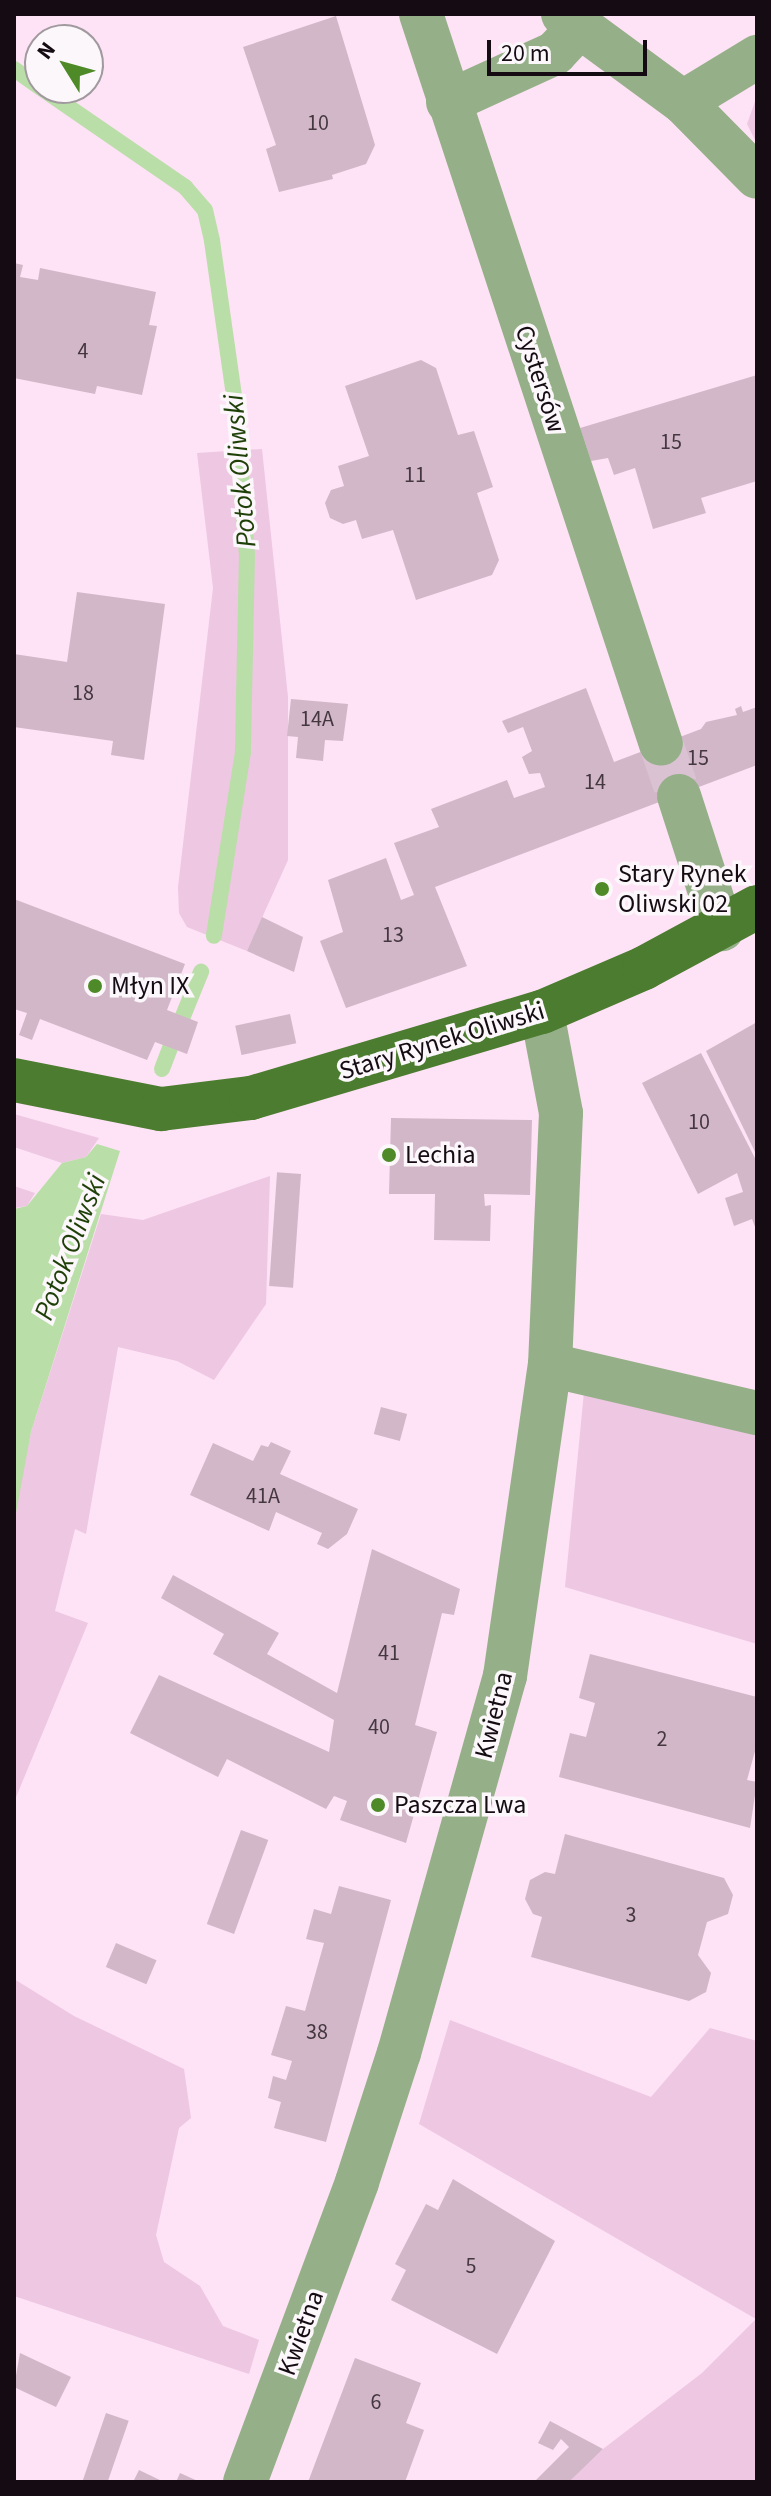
<!DOCTYPE html>
<html>
<head>
<meta charset="utf-8">
<style>
	body { margin:0 }
	#map { position:relative; width:771px; height:2496px; overflow:hidden; background:#fee2f5; font-family:"Source Sans 3",sans-serif }
	div>[style] { position:absolute }
	[style*='--x'] { left:calc(var(--x)*1px); top:calc(var(--y)*1px); width:calc(var(--w)*1px); rotate:calc(var(--a)*1deg) }
	.green>* { inset:0; background:#eec7e2 }
	.water>* { inset:0; background:#badea8 }
	.stream>* { height:16px; margin:-8px; padding:0 8px; transform-origin:8px; border-radius:8px; background:#badea8 }
	.building>* { inset:0; background:#d2b7c9; transform-origin:0 0 }
	.minor-tunnel>* { height:44px; margin-top:-22px; transform-origin:0; background:repeating-linear-gradient(90deg,#dbc2d3 0 44px,transparent 0 66px) }
	.minor>* { height:44px; margin:-22px; padding:0 22px; transform-origin:22px; border-radius:22px; background:#95b088 }
	.major>* { height:44px; margin:-22px; padding:0 22px; transform-origin:22px; border-radius:22px; background:#4b7c2f }
	.dots>* { width:22px; height:22px; translate:-50% -50%; box-sizing:border-box; border:4px solid #fcf7fa; border-radius:50% }
	span { translate:-50% -50%; white-space:nowrap; text-align:center; line-height:1.15; -webkit-text-stroke:7px #fcf7fa; paint-order:stroke }
	.number-label { font-size:22px; color:#443740 }
	.number-label span { -webkit-text-stroke-width:0 }
	.street-label { font-size:26px; color:#150c13 }
	.poi-label { font-size:26px; color:#150c13 }
	.left { translate:0 -50%; text-align:left }
	.water-label { font-size:28px; color:#1e3f07; font-style:italic }
	.frame { position:absolute; inset:0; border:16px solid #150c13; pointer-events:none }
	.north { position:absolute; left:24px; top:24px; width:80px; height:80px; box-sizing:border-box; background:#fcf7fa; border:2px solid #a0999e; border-radius:50%; rotate:307deg; font-size:22px; font-weight:700; line-height:32px; text-align:center; color:#150c13 }
	.north::after { content:''; display:block; margin:auto; width:28px; height:36px; background:#4e8a28; clip-path:polygon(50% 0,100% 100%,50% 72%,0 100%) }
	.scale { position:absolute; left:487px; top:40px; width:160px; height:36px; box-sizing:border-box; border:4px solid #150c13; border-top:0; padding-left:10px; font-size:24px; line-height:28px; white-space:nowrap; color:#150c13; -webkit-text-stroke:6px #fcf7fa; paint-order:stroke }
</style>
</head>
<body>
<div id="map">
	<div class="green">
		<i style="clip-path:polygon(757px 96px,757px 144px,747px 124px)"></i>
		<i style="clip-path:polygon(262px 449px,288px 697px,288px 860px,247px 951px,187px 927px,179px 913px,178px 887px,213px 588px,197px 453px)"></i>
		<i style="clip-path:polygon(14px 1114px,99px 1138px,86px 1157px,62px 1163px,14px 1147px)"></i>
		<i style="clip-path:polygon(270px 1176px,266px 1304px,214px 1380px,177px 1361px,118px 1347px,86px 1534px,75px 1529px,55px 1611px,88px 1623px,14px 1802px,14px 1524px,20px 1483px,31px 1432px,101px 1214px,143px 1220px)"></i>
		<i style="clip-path:polygon(14px 1186px,35px 1193px,27px 1206px,14px 1208px)"></i>
		<i style="clip-path:polygon(584px 1392px,757px 1435px,757px 1644px,565px 1587px)"></i>
		<i style="clip-path:polygon(14px 1979px,74px 2016px,184px 2069px,191px 2118px,179px 2128px,156px 2235px,164px 2262px,200px 2286px,223px 2326px,259px 2340px,249px 2374px,14px 2296px)"></i>
		<i style="clip-path:polygon(450px 2020px,651px 2097px,710px 2028px,757px 2041px,757px 2482px,569px 2482px,603px 2449px,702px 2373px,756px 2319px,419px 2124px)"></i>
	</div>
	<div class="water">
		<i style="clip-path:polygon(97px 1144px,120px 1151px,31px 1432px,14px 1524px,14px 1209px,27px 1206px,62px 1163px,86px 1157px)"></i>
	</div>
	<div class="stream">
		<i style="--x:14;--y:69;--w:32;--a:35"></i>
		<i style="--x:41;--y:88;--w:175;--a:34.5"></i>
		<i style="--x:185;--y:187;--w:30;--a:49"></i>
		<i style="--x:205;--y:210;--w:32;--a:77"></i>
		<i style="--x:212;--y:241;--w:164;--a:81.9"></i>
		<i style="--x:235;--y:403;--w:151;--a:85.5"></i>
		<i style="--x:247;--y:554;--w:198;--a:91.2"></i>
		<i style="--x:243;--y:752;--w:186;--a:99"></i>
		<i style="--x:183;--y:1016;--w:48;--a:-67.8"></i>
		<i style="--x:162;--y:1069;--w:22;--a:-69"></i>
	</div>
	<div class="building">
		<i style="clip-path:polygon(336px 16px,375px 145px,366px 164px,332px 175px,333px 179px,279px 192px,266px 149px,276px 145px,243px 47px)"></i>
		<i style="clip-path:polygon(14px 263px,23px 265px,20px 277px,38px 280px,40px 268px,156px 292px,149px 325px,157px 326px,142px 395px,97px 386px,95px 394px,14px 378px)"></i>
		<i style="clip-path:polygon(421px 360px,436px 368px,458px 435px,474px 431px,493px 487px,477px 493px,499px 560px,492px 575px,416px 600px,393px 530px,362px 539px,356px 520px,343px 524px,330px 518px,325px 503px,331px 490px,344px 486px,338px 466px,369px 456px,345px 386px)"></i>
		<i style="clip-path:polygon(757px 375px,757px 481px,701px 498px,706px 513px,653px 529px,635px 468px,614px 475px,608px 458px,591px 461px,580px 428px)"></i>
		<i style="clip-path:polygon(77px 592px,165px 604px,144px 760px,111px 755px,113px 741px,14px 727px,14px 654px,67px 662px)"></i>
		<i style="clip-path:polygon(586px 688px,614px 762px,701px 729px,706px 722px,737px 715px,735px 709px,741px 706px,743px 712px,757px 707px,757px 765px,435px 887px,467px 966px,346px 1008px,320px 941px,343px 932px,328px 880px,386px 858px,401px 900px,414px 895px,394px 843px,439px 827px,431px 809px,507px 780px,514px 798px,545px 787px,540px 773px,529px 774px,522px 757px,532px 751px,523px 727px,508px 733px,502px 721px)"></i>
		<i style="clip-path:polygon(291px 699px,348px 704px,343px 741px,325px 740px,323px 761px,296px 758px,298px 737px,287px 736px)"></i>
		<i style="clip-path:polygon(14px 899px,185px 964px,167px 1010px,198px 1022px,187px 1054px,155px 1042px,147px 1060px,40px 1019px,32px 1040px,19px 1035px,27px 1013px,14px 1009px)"></i>
		<i style="clip-path:polygon(262px 917px,303px 937px,294px 972px,247px 951px)"></i>
		<i style="left:290px;top:1014px;width:30px;height:56px;rotate:78deg"></i>
		<i style="clip-path:polygon(757px 1022px,757px 1156px,706px 1051px)"></i>
		<i style="clip-path:polygon(701px 1053px,757px 1162px,757px 1232px,752px 1219px,734px 1226px,725px 1198px,743px 1192px,737px 1173px,698px 1194px,642px 1083px)"></i>
		<i style="clip-path:polygon(391px 1118px,532px 1120px,530px 1195px,484px 1194px,485px 1206px,491px 1205px,490px 1241px,434px 1240px,435px 1194px,389px 1194px)"></i>
		<i style="left:301px;top:1174px;width:114px;height:24px;rotate:94deg"></i>
		<i style="left:381px;top:1407px;width:27px;height:28px;rotate:15deg"></i>
		<i style="clip-path:polygon(271px 1442px,291px 1451px,280px 1474px,358px 1509px,347px 1534px,328px 1549px,317px 1544px,322px 1533px,276px 1512px,269px 1531px,190px 1495px,213px 1443px,253px 1461px,261px 1445px,268px 1447px)"></i>
		<i style="clip-path:polygon(372px 1549px,460px 1589px,454px 1615px,442px 1613px,415px 1725px,437px 1732px,406px 1843px,340px 1820px,347px 1801px,334px 1796px,326px 1809px,227px 1759px,218px 1777px,130px 1733px,159px 1675px,329px 1752px,334px 1720px,213px 1654px,224px 1634px,161px 1598px,173px 1575px,279px 1633px,267px 1654px,337px 1693px)"></i>
		<i style="clip-path:polygon(590px 1654px,757px 1697px,757px 1744px,747px 1780px,757px 1782px,750px 1828px,559px 1777px,570px 1733px,586px 1737px,595px 1703px,579px 1698px)"></i>
		<i style="left:241px;top:1830px;width:29px;height:100px;rotate:20deg"></i>
		<i style="clip-path:polygon(565px 1834px,724px 1878px,733px 1895px,728px 1914px,707px 1922px,698px 1955px,711px 1973px,706px 1992px,689px 2001px,531px 1957px,542px 1917px,533px 1914px,525px 1899px,530px 1880px,545px 1872px,555px 1874px)"></i>
		<i style="clip-path:polygon(339px 1886px,391px 1900px,326px 2142px,274px 2128px,281px 2102px,268px 2098px,273px 2076px,286px 2080px,292px 2061px,271px 2055px,286px 2006px,305px 2011px,324px 1943px,306px 1939px,314px 1909px,331px 1914px)"></i>
		<i style="left:116px;top:1943px;width:44px;height:26px;rotate:23deg"></i>
		<i style="clip-path:polygon(453px 2179px,555px 2241px,497px 2354px,391px 2300px,406px 2270px,395px 2264px,426px 2204px,438px 2210px)"></i>
		<i style="clip-path:polygon(20px 2353px,71px 2377px,56px 2407px,14px 2387px)"></i>
		<i style="clip-path:polygon(355px 2358px,421px 2383px,406px 2423px,424px 2430px,405px 2482px,308px 2482px)"></i>
		<i style="left:106px;top:2413px;width:24px;height:73px;rotate:19deg"></i>
		<i style="clip-path:polygon(550px 2421px,603px 2449px,569px 2482px,534px 2482px,569px 2447px,561px 2439px,553px 2450px,538px 2443px)"></i>
		<i style="clip-path:polygon(139px 2470px,164px 2482px,133px 2482px)"></i>
		<i style="clip-path:polygon(180px 2473px,200px 2482px,176px 2482px)"></i>
	</div>
	<div class="minor-tunnel">
		<i style="--x:661;--y:744;--w:55;--a:70.9"></i>
	</div>
	<div class="minor">
		<i style="--x:421;--y:14;--w:768;--a:71.8"></i>
		<i style="--x:563;--y:14;--w:149;--a:36.3"></i>
		<i style="--x:683;--y:102;--w:105;--a:45.4"></i>
		<i style="--x:448;--y:102;--w:118;--a:-24.6"></i>
		<i style="--x:555;--y:53;--w:37;--a:-47"></i>
		<i style="--x:683;--y:102;--w:87;--a:-31.3"></i>
		<i style="--x:679;--y:796;--w:140;--a:72.1"></i>
		<i style="--x:550;--y:1365;--w:212;--a:13.1"></i>
		<i style="--x:245;--y:2482;--w:320;--a:-69.5"></i>
		<i style="--x:357;--y:2182;--w:136;--a:-72"></i>
		<i style="--x:399;--y:2053;--w:392;--a:-74.3"></i>
		<i style="--x:505;--y:1676;--w:314;--a:-81.8"></i>
		<i style="--x:550;--y:1365;--w:252;--a:-87.5"></i>
		<i style="--x:561;--y:1113;--w:103;--a:-100.7"></i>
	</div>
	<div class="major">
		<i style="--x:14;--y:1080;--w:150;--a:11.2"></i>
		<i style="--x:161;--y:1109;--w:91;--a:-7"></i>
		<i style="--x:251;--y:1098;--w:303;--a:-16.5"></i>
		<i style="--x:542;--y:1012;--w:111;--a:-23.3"></i>
		<i style="--x:644;--y:968;--w:128;--a:-28.4"></i>
	</div>
	<div class="dots">
		<i style="left:602px;top:889px;background:#4e8a28"></i>
		<i style="left:95px;top:986px;background:#4e8a28"></i>
		<i style="left:389px;top:1155px;background:#4e8a28"></i>
		<i style="left:378px;top:1805px;background:#4e8a28"></i>
	</div>
	<div class="number-label">
		<span style="left:318px;top:124px">10</span>
		<span style="left:83px;top:352px">4</span>
		<span style="left:671px;top:443px">15</span>
		<span style="left:415px;top:476px">11</span>
		<span style="left:83px;top:694px">18</span>
		<span style="left:317px;top:720px">14A</span>
		<span style="left:698px;top:759px">15</span>
		<span style="left:595px;top:783px">14</span>
		<span style="left:393px;top:936px">13</span>
		<span style="left:699px;top:1123px">10</span>
		<span style="left:263px;top:1497px">41A</span>
		<span style="left:389px;top:1654px">41</span>
		<span style="left:379px;top:1728px">40</span>
		<span style="left:662px;top:1740px">2</span>
		<span style="left:631px;top:1916px">3</span>
		<span style="left:317px;top:2033px">38</span>
		<span style="left:471px;top:2267px">5</span>
		<span style="left:376px;top:2403px">6</span>
	</div>
	<div class="street-label">
		<span style="left:540px;top:379px;rotate:72deg">Cystersów</span>
		<span style="left:442px;top:1041px;rotate:-17deg">Stary Rynek Oliwski</span>
		<span style="left:494px;top:1715px;rotate:-76deg">Kwietna</span>
		<span style="left:301px;top:2333px;rotate:-70deg">Kwietna</span>
	</div>
	<div class="poi-label">
		<span class="left" style="left:618px;top:889px">Stary Rynek<br>Oliwski 02</span>
		<span class="left" style="left:111px;top:986px">Młyn IX</span>
		<span class="left" style="left:405px;top:1155px">Lechia</span>
		<span class="left" style="left:394px;top:1805px">Paszcza Lwa</span>
	</div>
	<div class="water-label">
		<span style="left:240px;top:471px;rotate:-95deg">Potok Oliwski</span>
		<span style="left:70px;top:1247px;rotate:-69deg">Potok Oliwski</span>
	</div>
	<div class="frame"></div>
	<div class="north">N</div>
	<div class="scale">20 m</div>
</div>
</body>
</html>
